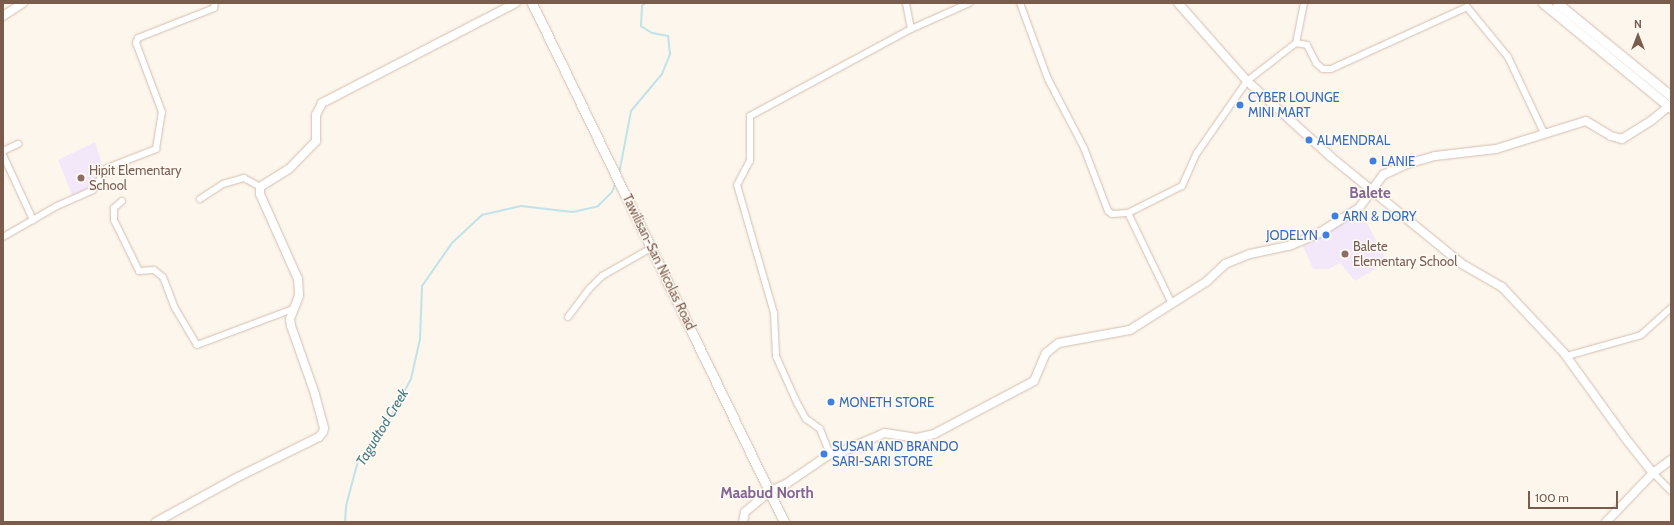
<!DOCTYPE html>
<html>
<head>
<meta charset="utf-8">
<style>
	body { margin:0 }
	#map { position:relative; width:1674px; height:525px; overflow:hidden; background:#fdf6ec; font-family:Cabin,sans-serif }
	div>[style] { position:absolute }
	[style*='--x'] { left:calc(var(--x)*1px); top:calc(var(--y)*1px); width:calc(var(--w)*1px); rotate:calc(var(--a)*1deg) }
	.education>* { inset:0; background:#f3e8fa }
	.stream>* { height:2px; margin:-1px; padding:0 1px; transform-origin:1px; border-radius:1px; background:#bfe3e8 }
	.roads { filter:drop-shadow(0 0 1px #d1beb0) drop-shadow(0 0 1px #d1beb0) }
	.minor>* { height:6px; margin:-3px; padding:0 3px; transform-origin:3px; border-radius:3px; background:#fff }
	.tertiary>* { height:8px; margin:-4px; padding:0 4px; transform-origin:4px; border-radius:4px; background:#fff }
	.secondary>* { height:9px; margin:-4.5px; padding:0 4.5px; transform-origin:4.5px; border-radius:4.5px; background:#fff }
	.dots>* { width:11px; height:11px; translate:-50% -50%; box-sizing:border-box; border:2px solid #fffaf3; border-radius:50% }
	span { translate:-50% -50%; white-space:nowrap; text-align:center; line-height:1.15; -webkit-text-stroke:3px #fffaf3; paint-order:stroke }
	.shop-label { font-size:13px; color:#366cbe }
	.left { translate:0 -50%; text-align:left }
	.right { translate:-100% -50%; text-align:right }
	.education-label { font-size:13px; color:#785e54 }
	.street-label { font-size:13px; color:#7a5c4d }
	.water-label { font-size:14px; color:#437c86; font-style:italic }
	.quarter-label { font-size:15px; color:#846695; font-weight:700 }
	.frame { position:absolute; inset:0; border:4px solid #7a5c4d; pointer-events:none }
	.north { position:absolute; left:1618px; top:16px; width:40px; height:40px; -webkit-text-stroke:3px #fffaf3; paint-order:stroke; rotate:0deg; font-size:11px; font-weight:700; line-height:16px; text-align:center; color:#7a5c4d }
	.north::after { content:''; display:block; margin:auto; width:14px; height:18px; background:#7a5c4d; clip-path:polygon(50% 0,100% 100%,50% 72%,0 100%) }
	.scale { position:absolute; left:1528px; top:491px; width:90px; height:18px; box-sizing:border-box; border:2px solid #7a5c4d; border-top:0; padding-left:5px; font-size:12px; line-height:14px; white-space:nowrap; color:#7a5c4d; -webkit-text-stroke:3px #fffaf3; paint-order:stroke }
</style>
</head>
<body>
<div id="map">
	<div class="education">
		<i style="clip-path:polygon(95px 142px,103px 167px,92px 189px,73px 197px,58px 160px)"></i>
		<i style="clip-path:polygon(1361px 211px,1387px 262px,1355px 281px,1340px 263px,1329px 269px,1313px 269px,1303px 246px)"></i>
	</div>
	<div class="stream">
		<i style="--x:619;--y:174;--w:64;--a:-79.2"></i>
		<i style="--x:631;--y:111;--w:48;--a:-50"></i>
		<i style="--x:662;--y:74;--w:22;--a:-68"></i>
		<i style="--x:670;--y:54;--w:18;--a:-96"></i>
		<i style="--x:668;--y:36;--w:16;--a:-169"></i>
		<i style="--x:652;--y:33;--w:13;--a:-148"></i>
		<i style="--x:641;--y:26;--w:20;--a:-87"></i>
		<i style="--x:642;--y:6;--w:4;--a:-45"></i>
		<i style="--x:345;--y:522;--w:16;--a:-86"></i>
		<i style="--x:346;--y:506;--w:47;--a:-75.1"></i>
		<i style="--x:358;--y:461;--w:28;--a:-46"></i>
		<i style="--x:377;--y:441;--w:71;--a:-61.3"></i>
		<i style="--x:411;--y:379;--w:41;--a:-77.3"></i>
		<i style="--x:420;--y:339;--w:53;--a:-87.8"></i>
		<i style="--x:422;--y:286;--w:52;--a:-55.1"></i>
		<i style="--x:452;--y:243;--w:41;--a:-43"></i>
		<i style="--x:482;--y:215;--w:40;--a:-13"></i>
		<i style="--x:521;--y:206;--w:52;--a:6.6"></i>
		<i style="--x:573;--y:212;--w:26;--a:-13"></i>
		<i style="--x:598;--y:206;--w:20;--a:-45"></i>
		<i style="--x:612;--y:192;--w:11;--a:-68"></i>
	</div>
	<div class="roads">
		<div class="minor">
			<i style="--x:1020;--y:3;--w:81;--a:69.8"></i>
			<i style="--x:1048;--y:79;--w:78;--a:62.4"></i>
			<i style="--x:1084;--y:148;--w:67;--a:69.1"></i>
			<i style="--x:1108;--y:211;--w:5;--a:37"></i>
			<i style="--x:1112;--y:214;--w:16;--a:-4"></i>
			<i style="--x:911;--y:29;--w:64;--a:-24.1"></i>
			<i style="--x:1296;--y:43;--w:11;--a:10"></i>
			<i style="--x:1307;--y:45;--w:20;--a:63"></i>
			<i style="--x:1316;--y:63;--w:9;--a:41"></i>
			<i style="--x:1323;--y:69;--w:8;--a:0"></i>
			<i style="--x:1331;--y:69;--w:149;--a:-24.5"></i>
			<i style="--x:1467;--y:7;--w:65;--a:50.6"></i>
			<i style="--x:1508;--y:57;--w:84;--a:64.7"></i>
			<i style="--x:3;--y:151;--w:17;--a:-25"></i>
			<i style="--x:3;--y:155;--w:72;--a:65.2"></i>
			<i style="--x:200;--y:199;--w:27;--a:-33"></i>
			<i style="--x:223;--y:184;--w:22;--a:-16"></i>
			<i style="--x:244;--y:178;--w:18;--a:29"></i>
			<i style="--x:122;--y:201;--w:11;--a:139"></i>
			<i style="--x:114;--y:208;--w:12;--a:90"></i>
			<i style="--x:114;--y:220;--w:57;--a:63.9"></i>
			<i style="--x:139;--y:271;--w:15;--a:-4"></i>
			<i style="--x:154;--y:270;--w:11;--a:38"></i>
			<i style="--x:163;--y:277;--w:33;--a:69"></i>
			<i style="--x:175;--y:308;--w:43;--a:59.3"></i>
			<i style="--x:197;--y:345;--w:103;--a:-20.6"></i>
			<i style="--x:3;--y:237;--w:62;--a:-29.9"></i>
			<i style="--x:57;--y:206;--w:39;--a:-24"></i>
			<i style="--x:93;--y:190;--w:26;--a:-58"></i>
			<i style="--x:107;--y:168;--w:53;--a:-21.2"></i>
			<i style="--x:156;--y:149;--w:37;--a:-81"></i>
			<i style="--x:162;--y:112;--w:74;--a:-110.6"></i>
			<i style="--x:136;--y:43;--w:5;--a:-68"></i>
			<i style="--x:138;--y:38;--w:82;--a:-21.5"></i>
			<i style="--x:214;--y:8;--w:5;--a:-79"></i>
			<i style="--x:1172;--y:304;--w:101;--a:-115.8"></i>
			<i style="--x:1128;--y:213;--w:60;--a:-26.6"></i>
			<i style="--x:1182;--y:186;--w:36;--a:-66"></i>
			<i style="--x:1197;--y:153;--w:88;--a:-55.2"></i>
			<i style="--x:1247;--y:81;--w:62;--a:-37.8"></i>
			<i style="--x:1296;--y:43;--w:41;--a:-78.7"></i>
			<i style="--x:568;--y:317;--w:35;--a:-53"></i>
			<i style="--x:589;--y:289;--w:18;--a:-45"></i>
			<i style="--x:602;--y:276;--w:56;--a:-29.7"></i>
			<i style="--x:1567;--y:356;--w:77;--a:-15.8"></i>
			<i style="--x:1641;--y:335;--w:40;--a:-42"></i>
			<i style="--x:830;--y:454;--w:27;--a:-112"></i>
			<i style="--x:820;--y:429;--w:17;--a:-144"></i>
			<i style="--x:806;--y:419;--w:18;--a:-119"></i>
			<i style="--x:797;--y:403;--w:51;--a:-114.1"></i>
			<i style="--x:776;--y:356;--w:43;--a:-92.7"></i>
			<i style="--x:774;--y:313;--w:133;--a:-106.1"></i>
			<i style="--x:737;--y:185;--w:27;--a:-62"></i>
			<i style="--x:750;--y:161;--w:45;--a:-90"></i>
			<i style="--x:750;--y:116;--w:183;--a:-28.4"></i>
			<i style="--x:911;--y:29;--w:26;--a:-101"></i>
			<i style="--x:1653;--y:473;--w:25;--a:45"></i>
		</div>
		<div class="tertiary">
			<i style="--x:1178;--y:3;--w:104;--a:48.5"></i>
			<i style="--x:1247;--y:81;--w:113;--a:42.1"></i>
			<i style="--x:1331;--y:157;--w:169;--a:39.2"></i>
			<i style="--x:1462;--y:264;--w:46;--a:29.9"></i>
			<i style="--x:1502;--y:287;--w:91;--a:46.8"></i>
			<i style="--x:1564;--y:353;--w:106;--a:54.2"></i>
			<i style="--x:1626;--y:439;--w:43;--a:51.5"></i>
			<i style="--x:3;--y:16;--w:24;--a:-33"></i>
			<i style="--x:156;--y:522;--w:94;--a:-28.8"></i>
			<i style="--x:238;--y:477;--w:90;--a:-26.3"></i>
			<i style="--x:319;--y:437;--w:6;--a:-51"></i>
			<i style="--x:323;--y:432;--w:4;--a:-76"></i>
			<i style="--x:324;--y:428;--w:35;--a:-105"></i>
			<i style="--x:315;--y:394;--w:72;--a:-109.4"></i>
			<i style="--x:291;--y:326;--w:7;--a:-98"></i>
			<i style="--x:290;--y:319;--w:25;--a:-69"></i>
			<i style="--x:299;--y:296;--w:17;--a:-93"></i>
			<i style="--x:298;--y:279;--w:93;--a:-114.1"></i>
			<i style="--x:260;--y:194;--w:7;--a:-90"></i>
			<i style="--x:260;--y:187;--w:34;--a:-32"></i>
			<i style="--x:289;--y:169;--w:39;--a:-46"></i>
			<i style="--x:316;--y:141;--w:26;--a:-90"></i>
			<i style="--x:316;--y:115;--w:13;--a:-63"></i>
			<i style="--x:322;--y:103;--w:218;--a:-27.3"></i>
			<i style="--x:743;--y:522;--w:10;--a:-79"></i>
			<i style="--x:745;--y:512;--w:31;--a:-40"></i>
			<i style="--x:769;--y:492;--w:19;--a:-25"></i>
			<i style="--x:786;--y:484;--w:53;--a:-34.3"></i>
			<i style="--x:830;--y:454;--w:11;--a:-10"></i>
			<i style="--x:841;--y:452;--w:48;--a:-23.4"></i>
			<i style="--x:885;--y:433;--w:32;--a:9"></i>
			<i style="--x:917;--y:438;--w:17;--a:-13"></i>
			<i style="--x:934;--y:434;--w:113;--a:-27.9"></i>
			<i style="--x:1034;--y:381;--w:30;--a:-67"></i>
			<i style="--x:1046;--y:353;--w:16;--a:-38"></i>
			<i style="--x:1059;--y:343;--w:72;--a:-10.4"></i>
			<i style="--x:1130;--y:330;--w:90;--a:-32.3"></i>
			<i style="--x:1206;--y:282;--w:26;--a:-43"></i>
			<i style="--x:1225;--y:264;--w:27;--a:-22"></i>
			<i style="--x:1250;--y:254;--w:40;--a:-12"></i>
			<i style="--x:1289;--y:246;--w:33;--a:-23"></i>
			<i style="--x:1319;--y:233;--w:47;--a:-32"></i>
			<i style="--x:1359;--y:208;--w:41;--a:-54"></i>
			<i style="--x:1383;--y:175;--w:26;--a:-25"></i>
			<i style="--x:1407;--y:164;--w:29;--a:-16"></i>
			<i style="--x:1435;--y:156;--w:61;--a:-6.5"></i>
			<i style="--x:1496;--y:149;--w:94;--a:-17.3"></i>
			<i style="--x:1586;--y:121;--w:29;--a:31"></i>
			<i style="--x:1611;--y:136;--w:11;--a:15"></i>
			<i style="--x:1622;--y:139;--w:34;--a:-32"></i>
			<i style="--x:1651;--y:121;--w:26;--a:-40"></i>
			<i style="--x:1606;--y:522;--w:68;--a:-46.2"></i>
			<i style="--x:1653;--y:473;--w:22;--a:-36"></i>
		</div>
		<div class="secondary">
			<i style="--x:532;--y:3;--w:577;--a:64.1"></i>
			<i style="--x:1543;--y:3;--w:166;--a:39.4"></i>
			<i style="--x:1557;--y:3;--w:147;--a:39.2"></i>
		</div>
	</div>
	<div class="dots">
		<i style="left:1240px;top:105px;background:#3f7fe0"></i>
		<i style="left:1309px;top:140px;background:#3f7fe0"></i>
		<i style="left:1373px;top:161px;background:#3f7fe0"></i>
		<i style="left:81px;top:178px;background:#8d6e63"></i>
		<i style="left:1335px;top:216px;background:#3f7fe0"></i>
		<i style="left:1326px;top:235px;background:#3f7fe0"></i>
		<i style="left:1345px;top:254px;background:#8d6e63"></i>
		<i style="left:831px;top:402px;background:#3f7fe0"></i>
		<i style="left:824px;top:454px;background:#3f7fe0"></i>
	</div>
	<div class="shop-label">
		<span class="left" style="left:1248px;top:105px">CYBER LOUNGE<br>MINI MART</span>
		<span class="left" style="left:1317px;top:140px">ALMENDRAL</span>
		<span class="left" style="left:1381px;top:161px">LANIE</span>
		<span class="left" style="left:1343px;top:216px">ARN &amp; DORY</span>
		<span class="right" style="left:1318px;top:235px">JODELYN</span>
		<span class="left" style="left:839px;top:402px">MONETH STORE</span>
		<span class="left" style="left:832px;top:454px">SUSAN AND BRANDO<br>SARI-SARI STORE</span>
	</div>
	<div class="education-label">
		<span class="left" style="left:89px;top:178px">Hipit Elementary<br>School</span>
		<span class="left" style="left:1353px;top:254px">Balete<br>Elementary School</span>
	</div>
	<div class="street-label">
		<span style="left:659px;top:262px;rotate:64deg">Tawilisan-San Nicolas Road</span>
	</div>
	<div class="water-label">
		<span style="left:382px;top:427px;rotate:-59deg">Tagudtod Creek</span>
	</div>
	<div class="quarter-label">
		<span style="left:1370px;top:194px">Balete</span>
		<span style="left:767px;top:494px">Maabud North</span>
	</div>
	<div class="frame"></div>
	<div class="north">N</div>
	<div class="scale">100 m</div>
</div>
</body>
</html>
